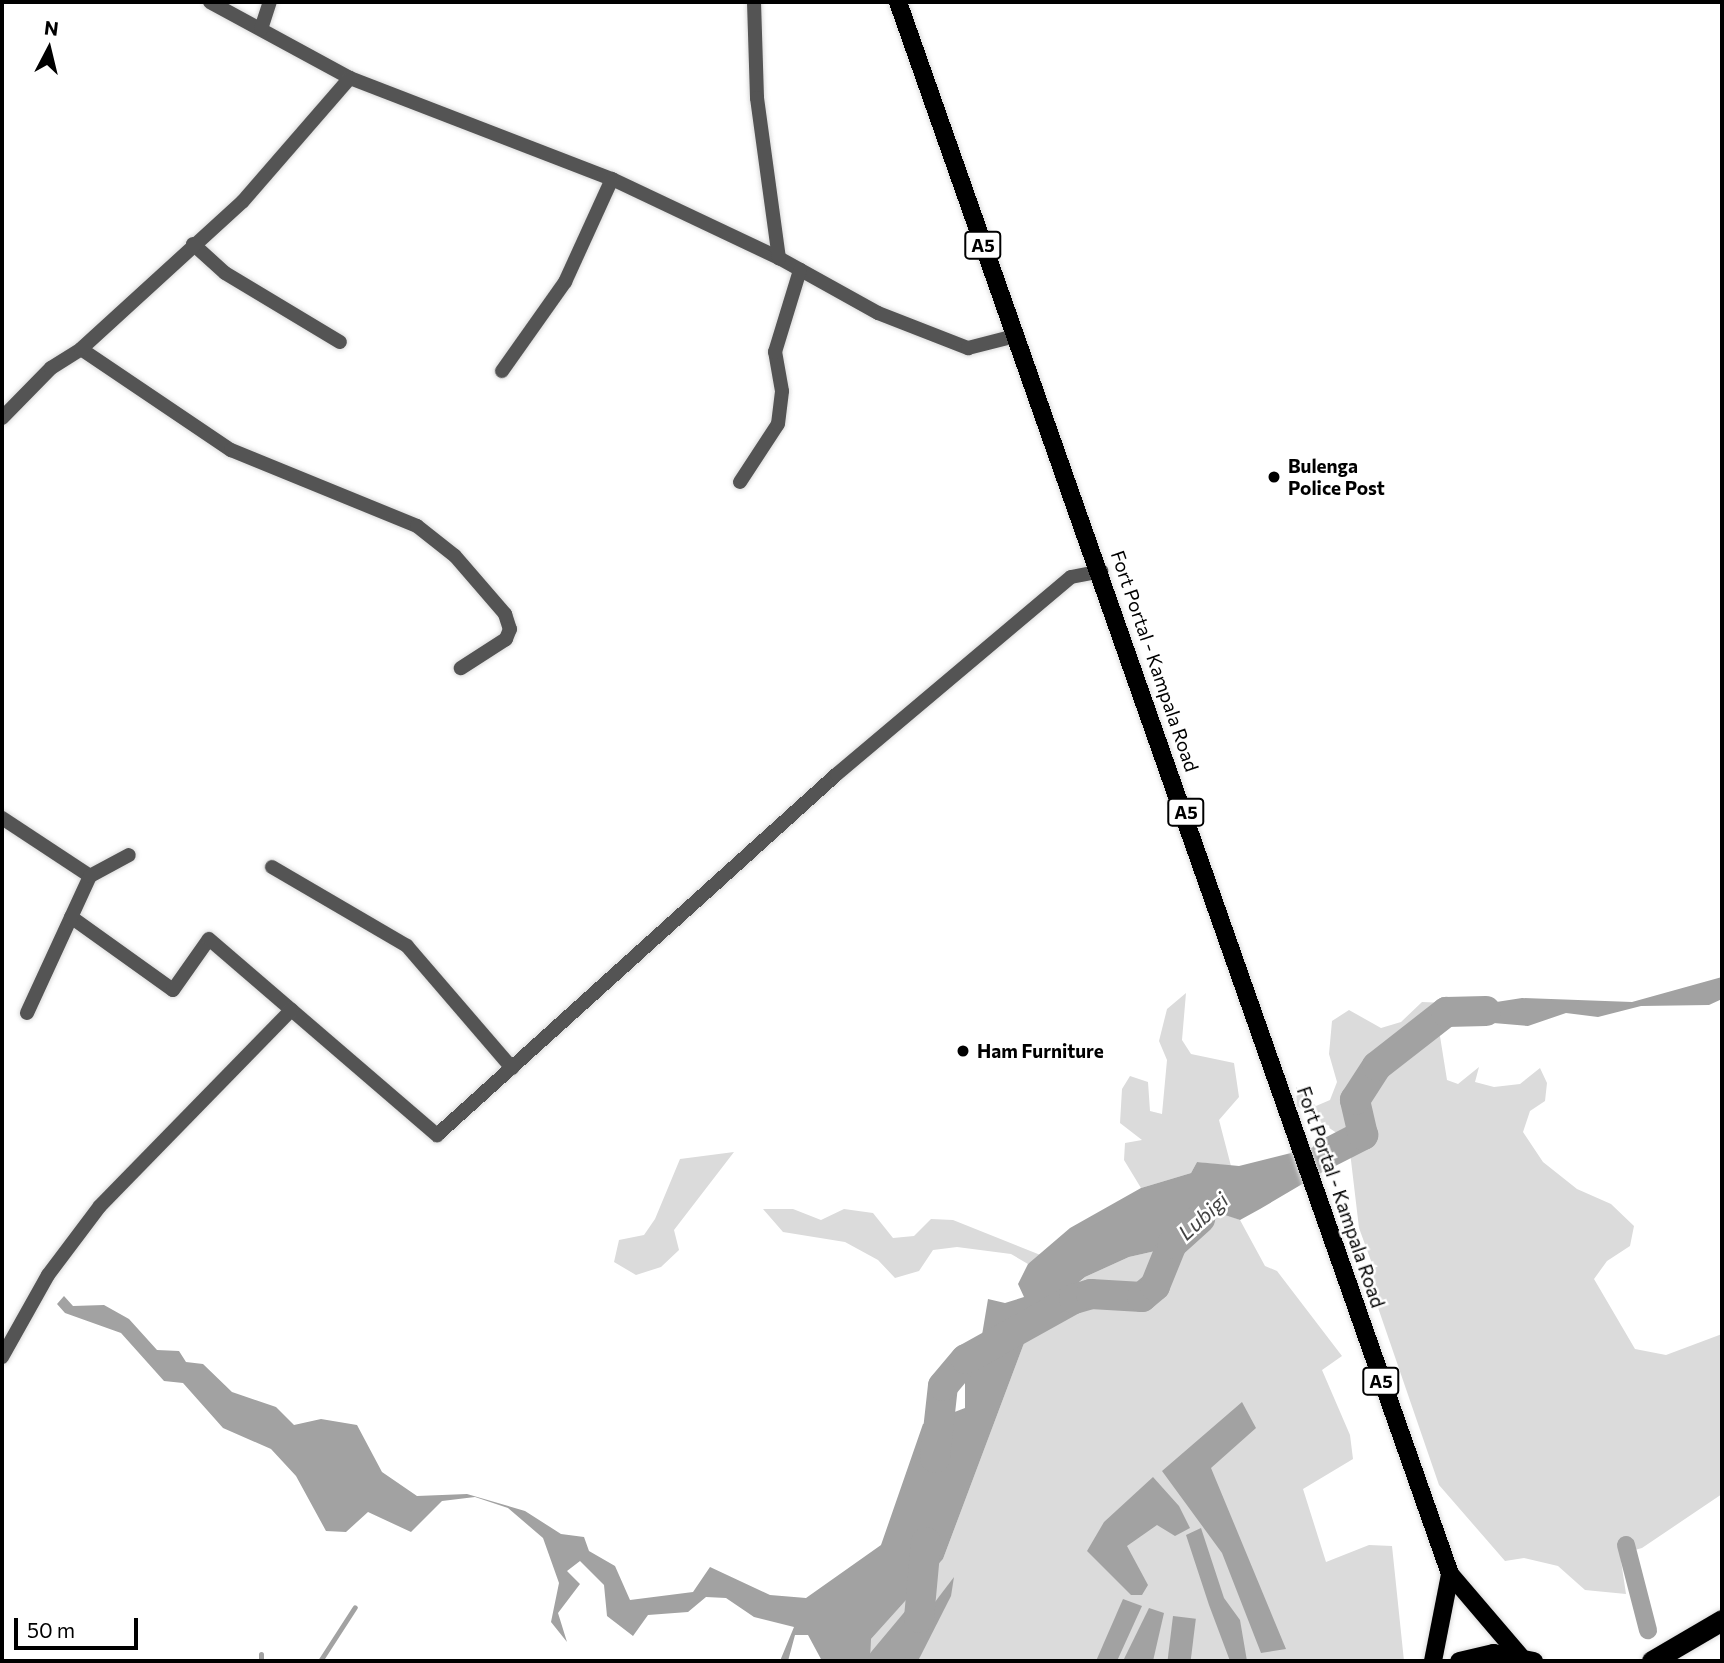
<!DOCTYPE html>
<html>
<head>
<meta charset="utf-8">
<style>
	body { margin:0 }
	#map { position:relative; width:1724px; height:1663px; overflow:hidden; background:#fff; font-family:Commissioner,sans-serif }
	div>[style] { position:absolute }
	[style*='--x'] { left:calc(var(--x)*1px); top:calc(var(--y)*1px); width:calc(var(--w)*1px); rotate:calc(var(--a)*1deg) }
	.green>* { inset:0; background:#dbdbdb }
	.water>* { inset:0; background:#a2a2a2; transform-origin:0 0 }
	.stream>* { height:5px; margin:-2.5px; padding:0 2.5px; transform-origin:2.5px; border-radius:2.5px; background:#a2a2a2 }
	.canal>* { height:18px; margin:-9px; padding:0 9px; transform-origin:9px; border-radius:9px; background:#a2a2a2 }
	.river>* { height:30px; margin:-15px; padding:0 15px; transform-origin:15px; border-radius:15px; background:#a2a2a2 }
	.roads { filter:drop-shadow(0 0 2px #dbdbdb) drop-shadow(0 0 2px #dbdbdb) }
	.minor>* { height:14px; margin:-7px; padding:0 7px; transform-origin:7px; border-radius:7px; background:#545454 }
	.primary>* { height:18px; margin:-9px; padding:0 9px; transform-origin:9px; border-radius:9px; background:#000 }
	.trunk>* { height:19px; margin:-9.5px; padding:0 9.5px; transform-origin:9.5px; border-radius:9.5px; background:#000 }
	.motorway>* { height:21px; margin:-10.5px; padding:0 10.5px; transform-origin:10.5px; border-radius:10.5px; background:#000 }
	.dots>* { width:19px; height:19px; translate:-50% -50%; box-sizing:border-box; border:4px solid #fff; border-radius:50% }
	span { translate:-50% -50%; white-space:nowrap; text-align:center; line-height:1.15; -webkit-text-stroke:5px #fff; paint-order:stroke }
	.shield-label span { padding:2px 5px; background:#fff; border:2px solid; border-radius:5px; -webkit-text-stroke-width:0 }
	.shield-label { font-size:18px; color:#000; font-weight:700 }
	.poi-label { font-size:19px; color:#000; font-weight:700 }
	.left { translate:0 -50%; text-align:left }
	.street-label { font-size:19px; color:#000 }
	.water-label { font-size:21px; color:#434343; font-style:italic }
	.frame { position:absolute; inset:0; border:4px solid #000; pointer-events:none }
	.north { position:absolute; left:14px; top:14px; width:70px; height:70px; -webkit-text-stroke:5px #fff; paint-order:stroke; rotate:7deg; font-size:19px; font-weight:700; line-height:28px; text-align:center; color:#000 }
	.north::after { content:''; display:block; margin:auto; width:24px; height:32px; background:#000; clip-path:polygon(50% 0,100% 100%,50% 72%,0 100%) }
	.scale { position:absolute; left:14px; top:1618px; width:124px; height:32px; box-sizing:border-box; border:4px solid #000; border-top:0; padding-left:9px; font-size:21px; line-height:24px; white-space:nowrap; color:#000; -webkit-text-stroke:5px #fff; paint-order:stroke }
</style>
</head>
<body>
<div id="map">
	<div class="green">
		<i style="clip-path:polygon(1186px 993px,1182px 1040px,1191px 1054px,1234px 1063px,1239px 1097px,1219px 1120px,1231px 1166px,1197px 1162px,1191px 1173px,1141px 1188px,1124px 1160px,1125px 1143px,1142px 1140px,1120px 1123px,1122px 1089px,1130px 1076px,1148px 1082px,1150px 1111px,1162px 1114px,1167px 1060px,1159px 1041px,1167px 1009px)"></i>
		<i style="clip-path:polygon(1422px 1002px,1447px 1003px,1439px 1030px,1447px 1080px,1458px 1084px,1479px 1067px,1475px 1082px,1494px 1087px,1520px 1084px,1540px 1068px,1547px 1083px,1545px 1101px,1530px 1111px,1523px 1132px,1543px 1162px,1577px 1189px,1611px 1204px,1634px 1226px,1630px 1246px,1607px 1261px,1594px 1279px,1635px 1349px,1666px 1355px,1722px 1334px,1722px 1494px,1642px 1548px,1620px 1554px,1626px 1594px,1585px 1590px,1558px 1566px,1524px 1558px,1505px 1561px,1439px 1485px,1373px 1293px,1374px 1269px,1359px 1228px,1350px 1152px,1362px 1136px,1344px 1138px,1297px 1106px,1296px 1087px,1316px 1106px,1330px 1100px,1337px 1082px,1329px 1054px,1332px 1021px,1349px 1010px,1381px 1028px,1401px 1022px)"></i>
		<i style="clip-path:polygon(734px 1152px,674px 1230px,679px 1250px,661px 1267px,636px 1275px,614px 1262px,619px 1240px,644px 1235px,655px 1219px,680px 1159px)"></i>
		<i style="clip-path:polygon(763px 1209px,793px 1209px,821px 1220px,844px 1209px,873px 1213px,893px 1238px,914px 1236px,931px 1219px,953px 1220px,1043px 1256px,1028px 1264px,1011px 1254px,957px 1247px,933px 1250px,919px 1271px,895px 1278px,878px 1260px,845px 1242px,783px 1232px)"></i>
		<i style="clip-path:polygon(1222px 1213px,1240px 1220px,1265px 1266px,1277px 1271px,1342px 1356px,1322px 1370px,1350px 1435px,1353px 1459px,1303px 1489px,1326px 1562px,1369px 1545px,1392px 1546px,1404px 1661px,918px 1661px,923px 1649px,905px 1644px,890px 1661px,870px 1661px,870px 1640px,943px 1559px,1029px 1330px,1085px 1277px,1129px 1257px,1173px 1247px)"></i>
	</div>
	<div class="water">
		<i style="clip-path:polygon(1722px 977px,1722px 999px,1709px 1005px,1641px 1006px,1598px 1017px,1566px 1013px,1528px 1026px,1446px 1019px,1447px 1003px,1477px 1005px,1522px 998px,1632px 1002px)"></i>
		<i style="clip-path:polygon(1363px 1135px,1321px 1173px,1260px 1209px,1240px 1220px,1222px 1214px,1173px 1247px,1129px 1257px,1085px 1277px,1055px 1302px,1029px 1330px,943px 1559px,871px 1639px,870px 1661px,822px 1661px,808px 1635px,795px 1635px,788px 1661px,780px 1661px,794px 1627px,754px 1617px,726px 1598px,706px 1597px,688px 1612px,648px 1615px,633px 1636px,607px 1616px,604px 1585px,580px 1561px,567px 1571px,580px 1584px,558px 1613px,567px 1642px,551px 1622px,559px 1583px,543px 1538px,508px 1508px,475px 1497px,442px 1501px,411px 1532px,368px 1512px,346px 1532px,326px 1531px,296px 1476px,271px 1449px,223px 1428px,183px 1383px,164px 1381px,121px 1333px,65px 1313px,57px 1304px,64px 1296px,73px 1306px,104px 1305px,129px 1319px,157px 1350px,179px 1351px,186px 1362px,203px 1364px,232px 1392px,276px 1407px,294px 1425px,321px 1419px,357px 1425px,382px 1472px,417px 1496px,467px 1494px,525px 1511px,561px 1534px,584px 1537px,589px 1551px,615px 1566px,630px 1600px,693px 1592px,710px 1567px,770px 1595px,806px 1598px,881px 1545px,923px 1424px,965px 1408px,965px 1379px,981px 1341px,988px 1299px,1005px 1303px,1024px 1297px,1018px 1284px,1028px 1264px,1070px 1228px,1141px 1188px,1191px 1173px,1197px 1162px,1239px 1166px)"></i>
		<i style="clip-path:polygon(1242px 1402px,1256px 1428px,1211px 1468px,1286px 1649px,1261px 1653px,1222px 1553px,1162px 1471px)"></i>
		<i style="clip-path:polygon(1153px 1477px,1179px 1506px,1190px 1528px,1175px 1536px,1157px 1525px,1127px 1546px,1148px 1585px,1142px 1595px,1131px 1595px,1087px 1551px,1104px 1522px)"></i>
		<i style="clip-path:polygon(1201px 1528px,1224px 1598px,1240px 1620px,1247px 1661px,1230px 1661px,1209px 1605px,1186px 1535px)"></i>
		<i style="clip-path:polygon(954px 1577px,951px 1596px,918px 1661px,890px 1661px)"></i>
		<i style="clip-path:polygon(1123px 1599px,1142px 1606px,1117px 1661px,1096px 1661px)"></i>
		<i style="clip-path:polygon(1149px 1608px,1164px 1613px,1153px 1661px,1123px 1661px)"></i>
		<i style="left:1173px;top:1616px;width:23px;height:45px;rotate:7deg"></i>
	</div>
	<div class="stream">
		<i style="--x:261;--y:1661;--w:7;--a:-90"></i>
		<i style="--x:320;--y:1661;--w:64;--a:-57.1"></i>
	</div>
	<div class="canal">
		<i style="--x:1626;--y:1545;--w:88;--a:75.5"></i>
	</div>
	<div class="river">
		<i style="--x:1326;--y:1154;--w:42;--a:-27.2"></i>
		<i style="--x:1363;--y:1135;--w:36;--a:-103"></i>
		<i style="--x:1355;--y:1100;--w:40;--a:-57.1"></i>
		<i style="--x:1377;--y:1066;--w:88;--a:-38"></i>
		<i style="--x:1446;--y:1012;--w:40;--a:-1.4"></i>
		<i style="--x:935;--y:1458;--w:72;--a:-83.7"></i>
		<i style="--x:943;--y:1386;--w:35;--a:-50"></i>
		<i style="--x:966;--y:1359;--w:124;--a:-29.1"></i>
		<i style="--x:1074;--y:1299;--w:18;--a:-16"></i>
		<i style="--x:1091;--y:1294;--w:51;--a:3.4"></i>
		<i style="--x:1142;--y:1297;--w:17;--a:-40"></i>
		<i style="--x:1155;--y:1286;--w:45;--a:-68"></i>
		<i style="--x:1172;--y:1244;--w:38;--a:-42"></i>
		<i style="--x:883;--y:1661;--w:56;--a:-50.1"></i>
		<i style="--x:919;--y:1618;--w:76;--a:-84.7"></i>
	</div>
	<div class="roads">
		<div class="minor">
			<i style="--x:210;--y:2;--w:159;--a:28.5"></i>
			<i style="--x:350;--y:78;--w:281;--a:21.1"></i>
			<i style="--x:612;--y:179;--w:185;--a:25.3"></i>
			<i style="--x:779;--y:258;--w:113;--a:29.1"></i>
			<i style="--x:878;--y:313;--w:97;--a:21.3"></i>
			<i style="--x:968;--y:348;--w:49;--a:-14.3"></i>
			<i style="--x:754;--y:2;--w:96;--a:88.2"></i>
			<i style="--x:757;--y:98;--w:162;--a:82.2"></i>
			<i style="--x:261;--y:29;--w:28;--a:-72"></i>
			<i style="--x:193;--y:244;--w:43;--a:42.2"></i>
			<i style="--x:225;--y:273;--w:134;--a:31"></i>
			<i style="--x:81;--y:349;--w:181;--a:34"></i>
			<i style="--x:231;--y:450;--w:201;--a:22.2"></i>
			<i style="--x:417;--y:526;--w:48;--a:38.3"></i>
			<i style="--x:455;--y:556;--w:77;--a:49.2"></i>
			<i style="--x:505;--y:614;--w:16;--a:72"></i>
			<i style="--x:510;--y:629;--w:11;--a:112"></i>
			<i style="--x:506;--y:639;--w:54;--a:147.2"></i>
			<i style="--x:502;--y:371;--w:109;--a:-54.7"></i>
			<i style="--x:565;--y:282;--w:113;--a:-65.5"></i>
			<i style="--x:2;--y:418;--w:70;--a:-45.6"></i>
			<i style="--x:51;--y:368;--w:36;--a:-32"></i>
			<i style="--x:81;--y:349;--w:219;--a:-42.4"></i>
			<i style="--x:243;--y:201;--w:163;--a:-49"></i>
			<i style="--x:740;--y:482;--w:69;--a:-56.8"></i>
			<i style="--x:778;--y:424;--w:33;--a:-83"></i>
			<i style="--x:782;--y:391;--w:40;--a:-100"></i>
			<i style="--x:775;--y:352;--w:86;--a:-73"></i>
			<i style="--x:2;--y:818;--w:105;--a:33.4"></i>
			<i style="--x:272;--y:867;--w:156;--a:30.3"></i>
			<i style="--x:407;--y:946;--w:161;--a:49.3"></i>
			<i style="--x:71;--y:917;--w:125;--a:35.6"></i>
			<i style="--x:173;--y:990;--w:62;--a:-54.8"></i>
			<i style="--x:209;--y:939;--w:301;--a:40.7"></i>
			<i style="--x:437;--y:1135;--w:539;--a:-42.07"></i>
			<i style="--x:837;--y:774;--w:306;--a:-40.1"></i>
			<i style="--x:1071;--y:577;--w:31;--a:-11"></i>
			<i style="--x:27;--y:1013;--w:151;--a:-65.3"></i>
			<i style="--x:90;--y:876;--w:44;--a:-28.3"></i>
			<i style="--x:2;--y:1357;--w:94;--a:-60.7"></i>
			<i style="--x:48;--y:1275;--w:86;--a:-53"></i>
			<i style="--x:100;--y:1206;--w:274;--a:-45.7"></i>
		</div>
		<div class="primary">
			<i style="--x:898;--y:2;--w:1666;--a:70.65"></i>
			<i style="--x:1450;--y:1574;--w:108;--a:49.5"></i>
			<i style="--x:1433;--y:1661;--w:89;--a:-78.9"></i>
		</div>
		<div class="trunk">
			<i style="--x:1459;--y:1661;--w:35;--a:-13"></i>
			<i style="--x:1493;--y:1653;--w:41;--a:11.3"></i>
		</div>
		<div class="motorway">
			<i style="--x:1652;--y:1661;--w:81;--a:-30.4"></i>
		</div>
	</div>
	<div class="dots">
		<i style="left:1274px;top:477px;background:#000"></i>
		<i style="left:963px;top:1051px;background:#000"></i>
	</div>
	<div class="shield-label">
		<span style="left:983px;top:245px">A5</span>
		<span style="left:1186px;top:812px">A5</span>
		<span style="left:1381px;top:1381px">A5</span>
	</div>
	<div class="poi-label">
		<span class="left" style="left:1288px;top:477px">Bulenga<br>Police Post</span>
		<span class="left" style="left:977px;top:1051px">Ham Furniture</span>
	</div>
	<div class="street-label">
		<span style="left:1155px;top:661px;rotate:71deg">Fort Portal - Kampala Road</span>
		<span style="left:1341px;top:1197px;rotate:71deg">Fort Portal - Kampala Road</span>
	</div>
	<div class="water-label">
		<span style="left:1203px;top:1216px;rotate:-42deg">Lubigi</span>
	</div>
	<div class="frame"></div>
	<div class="north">N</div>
	<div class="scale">50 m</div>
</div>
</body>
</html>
